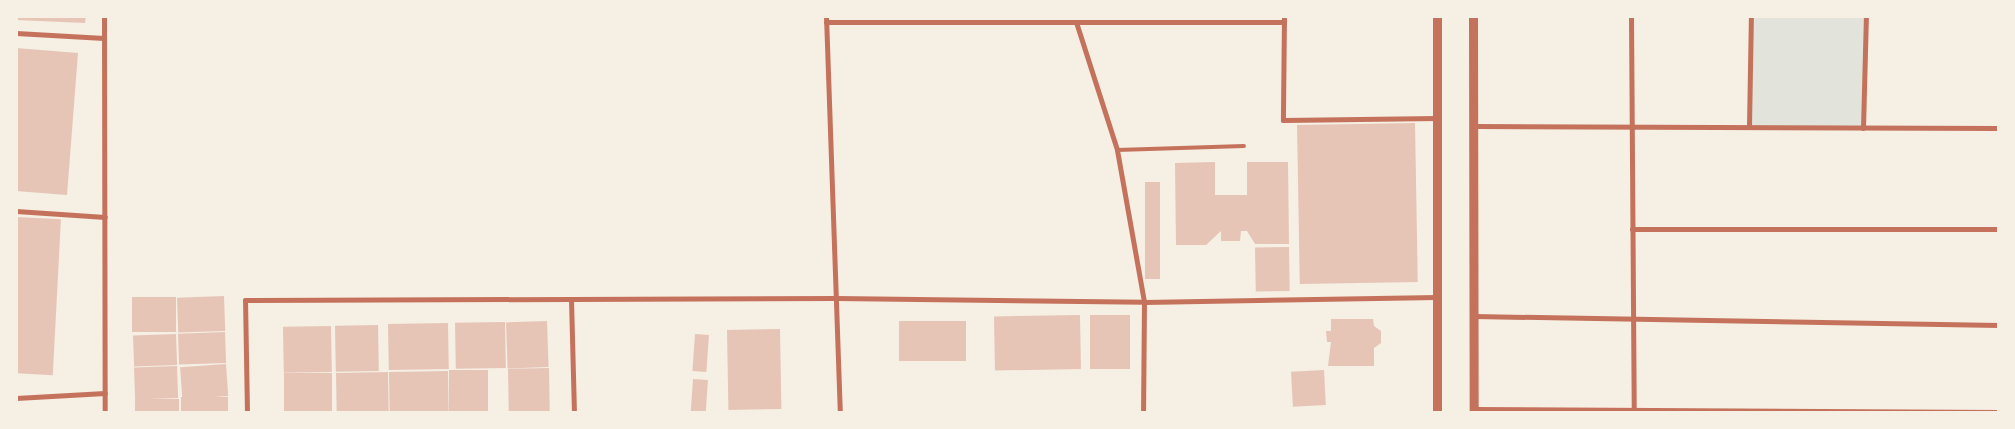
<!DOCTYPE html>
<html>
<head>
<meta charset="utf-8">
<style>
	body { margin:0 }
	#map { position:relative; width:2015px; height:429px; overflow:hidden; background:#f6efe4; font-family:Mulish,sans-serif }
	div>[style] { position:absolute }
	[style*='--x'] { left:calc(var(--x)*1px); top:calc(var(--y)*1px); width:calc(var(--w)*1px); rotate:calc(var(--a)*1deg) }
	.green>* { inset:0; background:#e2e4dc; transform-origin:0 0 }
	.building>* { inset:0; background:#e6c5b7; transform-origin:0 0 }
	.service>* { height:4px; margin:-2px; padding:0 2px; transform-origin:2px; border-radius:2px; background:#c5725c }
	.minor>* { height:5px; margin:-2.5px; padding:0 2.5px; transform-origin:2.5px; border-radius:2.5px; background:#c5725c }
	.tertiary>* { height:9px; margin:-4.5px; padding:0 4.5px; transform-origin:4.5px; border-radius:4.5px; background:#c5725c }
	span { translate:-50% -50%; white-space:nowrap; text-align:center; line-height:1.15; -webkit-text-stroke:4px #f6efe4; paint-order:stroke }
	.frame { position:absolute; inset:0; border:18px solid #f6efe4; pointer-events:none }
</style>
</head>
<body>
<div id="map">
	<div class="green">
		<i style="left:1751px;top:16px;width:115px;height:110px"></i>
	</div>
	<div class="building">
		<i style="clip-path:polygon(16px 16px,86px 16px,85px 23px,16px 20px)"></i>
		<i style="clip-path:polygon(16px 48px,78px 53px,67px 195px,16px 191px)"></i>
		<i style="left:1415px;top:123px;width:159px;height:118px;rotate:89deg"></i>
		<i style="clip-path:polygon(1215px 162px,1215px 195px,1247px 195px,1247px 162px,1288px 162px,1289px 244px,1255px 244px,1247px 231px,1241px 231px,1240px 241px,1221px 241px,1221px 231px,1206px 245px,1176px 245px,1175px 163px)"></i>
		<i style="left:1145px;top:182px;width:15px;height:97px"></i>
		<i style="left:16px;top:217px;width:45px;height:156px;rotate:3deg"></i>
		<i style="left:1289px;top:247px;width:44px;height:34px;rotate:89deg"></i>
		<i style="left:224px;top:296px;width:35px;height:47px;rotate:88deg"></i>
		<i style="left:176px;top:297px;width:35px;height:44px;rotate:90deg"></i>
		<i style="left:1080px;top:315px;width:54px;height:86px;rotate:89deg"></i>
		<i style="left:1090px;top:315px;width:40px;height:54px"></i>
		<i style="clip-path:polygon(1331px 319px,1373px 319px,1374px 326px,1381px 331px,1381px 343px,1374px 348px,1374px 366px,1328px 366px,1331px 342px,1327px 342px,1326px 331px,1331px 331px)"></i>
		<i style="left:547px;top:321px;width:46px;height:41px;rotate:88deg"></i>
		<i style="left:966px;top:321px;width:40px;height:67px;rotate:90deg"></i>
		<i style="left:505px;top:322px;width:46px;height:50px;rotate:89deg"></i>
		<i style="left:448px;top:323px;width:46px;height:60px;rotate:89deg"></i>
		<i style="left:378px;top:325px;width:46px;height:43px;rotate:89deg"></i>
		<i style="left:331px;top:326px;width:46px;height:48px;rotate:89deg"></i>
		<i style="left:780px;top:329px;width:80px;height:53px;rotate:89deg"></i>
		<i style="left:225px;top:332px;width:31px;height:47px;rotate:88deg"></i>
		<i style="left:176px;top:334px;width:31px;height:43px;rotate:88deg"></i>
		<i style="left:695px;top:334px;width:14px;height:37px;rotate:4deg"></i>
		<i style="left:226px;top:364px;width:32px;height:46px;rotate:86deg"></i>
		<i style="left:177px;top:366px;width:32px;height:43px;rotate:88deg"></i>
		<i style="left:549px;top:368px;width:45px;height:41px;rotate:89deg"></i>
		<i style="left:449px;top:370px;width:39px;height:43px"></i>
		<i style="left:1324px;top:370px;width:35px;height:33px;rotate:87deg"></i>
		<i style="left:448px;top:371px;width:42px;height:59px;rotate:89deg"></i>
		<i style="left:388px;top:372px;width:41px;height:52px;rotate:89deg"></i>
		<i style="left:332px;top:373px;width:40px;height:48px;rotate:90deg"></i>
		<i style="left:693px;top:379px;width:15px;height:34px;rotate:4deg"></i>
		<i style="left:228px;top:397px;width:16px;height:47px;rotate:90deg"></i>
		<i style="left:179px;top:399px;width:14px;height:44px;rotate:90deg"></i>
	</div>
	<div class="service">
		<i style="--x:1117;--y:150;--w:127;--a:-1.8"></i>
	</div>
	<div class="minor">
		<i style="--x:104;--y:16;--w:397;--a:89.9"></i>
		<i style="--x:826;--y:16;--w:397;--a:88"></i>
		<i style="--x:1284;--y:16;--w:104;--a:90.6"></i>
		<i style="--x:1283;--y:120;--w:154;--a:-0.7"></i>
		<i style="--x:1631;--y:16;--w:397;--a:89.6"></i>
		<i style="--x:826;--y:22;--w:458;--a:0"></i>
		<i style="--x:1076;--y:22;--w:134;--a:72.2"></i>
		<i style="--x:1117;--y:150;--w:154;--a:79.9"></i>
		<i style="--x:1144;--y:302;--w:111;--a:90.5"></i>
		<i style="--x:16;--y:33;--w:88;--a:3.3"></i>
		<i style="--x:1476;--y:126;--w:523;--a:0.22"></i>
		<i style="--x:1749;--y:126;--w:110;--a:-89"></i>
		<i style="--x:1863;--y:128;--w:112;--a:-88.5"></i>
		<i style="--x:16;--y:211;--w:89;--a:3.9"></i>
		<i style="--x:1632;--y:229;--w:367;--a:0"></i>
		<i style="--x:571;--y:299;--w:114;--a:88.5"></i>
		<i style="--x:1474;--y:316;--w:525;--a:0.98"></i>
		<i style="--x:16;--y:398;--w:89;--a:-3.2"></i>
		<i style="--x:1474;--y:409;--w:525;--a:0.33"></i>
		<i style="--x:247;--y:413;--w:113;--a:-91"></i>
		<i style="--x:245;--y:300;--w:591;--a:-0.19"></i>
		<i style="--x:836;--y:298;--w:308;--a:0.7"></i>
		<i style="--x:1144;--y:302;--w:293;--a:-1"></i>
	</div>
	<div class="tertiary">
		<i style="--x:1473;--y:16;--w:397;--a:89.9"></i>
		<i style="--x:1437;--y:413;--w:397;--a:-90"></i>
	</div>
	<div class="frame"></div>
</div>
</body>
</html>
